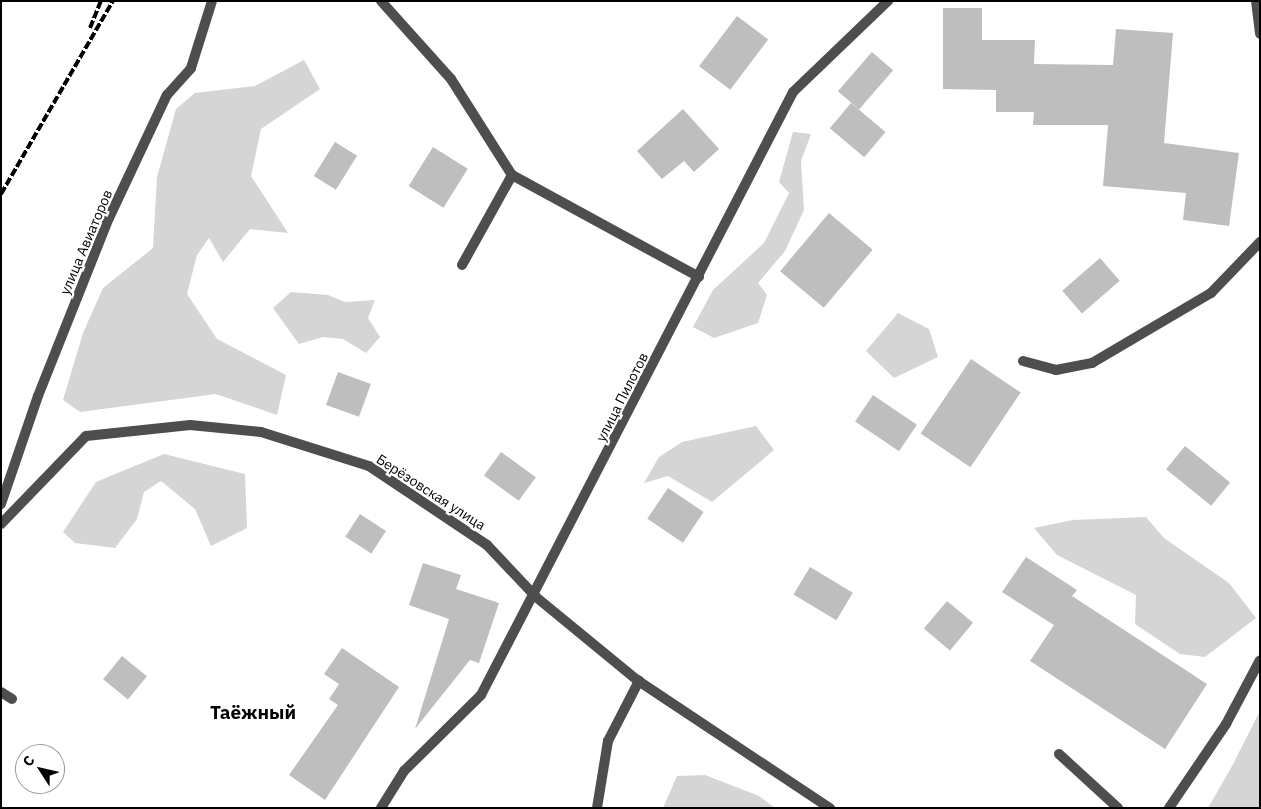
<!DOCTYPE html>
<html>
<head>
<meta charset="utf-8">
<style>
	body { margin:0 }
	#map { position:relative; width:1261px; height:809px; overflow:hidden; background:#fff; font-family:"IBM Plex Sans",sans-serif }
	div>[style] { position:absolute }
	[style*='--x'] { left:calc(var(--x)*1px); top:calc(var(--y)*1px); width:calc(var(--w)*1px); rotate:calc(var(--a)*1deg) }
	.green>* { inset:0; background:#d5d5d5 }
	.building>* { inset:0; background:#bebebe; transform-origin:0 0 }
	.lane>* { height:10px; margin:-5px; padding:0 5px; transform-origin:5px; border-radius:5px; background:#4e4e4e }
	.street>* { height:10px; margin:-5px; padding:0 5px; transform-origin:5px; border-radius:5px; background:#4e4e4e }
	.rail>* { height:4px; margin-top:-2px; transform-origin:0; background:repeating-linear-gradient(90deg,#000 0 8px,transparent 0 10.5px) }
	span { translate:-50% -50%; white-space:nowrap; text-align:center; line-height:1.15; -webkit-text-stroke:4.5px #fff; paint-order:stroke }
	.street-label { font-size:14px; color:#000 }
	.district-label { font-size:19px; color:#000; font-weight:700 }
	.frame { position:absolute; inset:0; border:2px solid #000; pointer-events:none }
	.north { position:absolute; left:15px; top:744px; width:50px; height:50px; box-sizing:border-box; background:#fff; border:1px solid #999; border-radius:50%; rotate:305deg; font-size:14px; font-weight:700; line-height:20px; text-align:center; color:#000 }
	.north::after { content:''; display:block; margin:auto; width:18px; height:22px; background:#000; clip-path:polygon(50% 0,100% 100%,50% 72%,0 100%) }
</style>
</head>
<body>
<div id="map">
	<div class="green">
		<i style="clip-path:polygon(304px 60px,320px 89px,261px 129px,251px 176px,288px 233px,250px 229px,223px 262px,209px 238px,197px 255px,187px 294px,217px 339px,286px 375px,277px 415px,216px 394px,80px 412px,63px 400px,83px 333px,103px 288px,153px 248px,157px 177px,176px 109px,195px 93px,255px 86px)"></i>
		<i style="clip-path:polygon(793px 132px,811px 134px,801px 161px,804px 210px,785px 251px,758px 283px,767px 295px,758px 323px,714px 338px,693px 327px,713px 290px,764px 243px,789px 193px,779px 182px)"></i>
		<i style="clip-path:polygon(291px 292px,328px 295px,345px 302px,375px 300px,368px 318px,380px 337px,366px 353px,343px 339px,323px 337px,299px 344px,273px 308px)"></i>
		<i style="clip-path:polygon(898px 313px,929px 329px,938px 357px,894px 378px,866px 351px)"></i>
		<i style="clip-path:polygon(756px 426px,774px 450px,712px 502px,668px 476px,644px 483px,659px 457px,682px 442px)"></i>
		<i style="clip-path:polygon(164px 454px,245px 474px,247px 528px,211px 546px,195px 509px,161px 481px,144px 492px,137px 519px,115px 548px,75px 543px,63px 532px,96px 482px)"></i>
		<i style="clip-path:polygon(1146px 517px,1164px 538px,1229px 583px,1256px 618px,1205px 657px,1180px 654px,1135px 624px,1136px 595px,1057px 555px,1034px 528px,1073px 520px)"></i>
		<i style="clip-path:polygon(1260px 711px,1260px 808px,1208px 808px,1231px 768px)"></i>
		<i style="clip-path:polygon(705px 775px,759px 796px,775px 808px,663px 808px,677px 776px)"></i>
	</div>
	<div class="building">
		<i style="clip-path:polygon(943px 8px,982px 8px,982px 40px,1035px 40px,1034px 64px,1113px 65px,1116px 29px,1173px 33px,1164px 143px,1239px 153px,1229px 226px,1183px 220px,1186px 193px,1103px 186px,1108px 125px,1033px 125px,1034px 112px,996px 112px,996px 90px,943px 89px)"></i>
		<i style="left:737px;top:16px;width:39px;height:63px;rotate:37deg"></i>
		<i style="left:872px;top:52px;width:28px;height:52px;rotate:41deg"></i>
		<i style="left:851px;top:103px;width:45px;height:33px;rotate:40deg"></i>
		<i style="clip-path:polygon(683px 109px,719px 149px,694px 172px,684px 161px,662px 179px,637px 151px)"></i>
		<i style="left:335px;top:142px;width:26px;height:40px;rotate:32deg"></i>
		<i style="left:433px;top:147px;width:41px;height:46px;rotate:32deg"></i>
		<i style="left:829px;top:213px;width:57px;height:76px;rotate:40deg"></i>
		<i style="left:1100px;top:258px;width:30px;height:50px;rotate:49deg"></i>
		<i style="left:971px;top:359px;width:60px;height:90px;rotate:34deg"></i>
		<i style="left:338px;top:372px;width:35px;height:35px;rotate:20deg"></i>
		<i style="left:873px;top:395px;width:53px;height:32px;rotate:34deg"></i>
		<i style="left:1185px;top:446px;width:58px;height:30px;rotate:39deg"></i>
		<i style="left:501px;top:452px;width:43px;height:29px;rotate:36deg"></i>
		<i style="left:668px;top:488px;width:43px;height:37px;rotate:34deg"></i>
		<i style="left:360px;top:514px;width:31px;height:27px;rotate:33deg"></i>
		<i style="clip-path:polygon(1026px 557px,1077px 590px,1072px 596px,1207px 684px,1165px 749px,1030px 661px,1054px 625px,1002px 592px)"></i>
		<i style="clip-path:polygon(423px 563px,461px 575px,456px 589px,499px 603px,479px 663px,470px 660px,415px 729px,449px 619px,409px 605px)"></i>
		<i style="left:810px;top:567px;width:50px;height:32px;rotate:31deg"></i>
		<i style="left:947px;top:601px;width:34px;height:36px;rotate:40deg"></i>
		<i style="clip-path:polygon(342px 648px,399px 687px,325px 800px,289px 775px,338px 705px,329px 699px,339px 684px,324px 674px)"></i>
		<i style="left:122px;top:656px;width:32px;height:30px;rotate:39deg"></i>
	</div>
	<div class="lane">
		<i style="--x:381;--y:1;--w:105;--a:48.1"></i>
		<i style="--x:451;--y:79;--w:114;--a:57.6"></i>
		<i style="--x:512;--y:175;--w:213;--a:28.6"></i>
		<i style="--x:462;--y:265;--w:103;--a:-60.9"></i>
		<i style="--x:1023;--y:361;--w:34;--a:15"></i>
		<i style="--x:1056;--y:370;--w:37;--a:-11"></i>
		<i style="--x:1092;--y:363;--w:138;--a:-30.5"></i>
		<i style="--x:1211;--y:293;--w:71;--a:-46.1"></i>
		<i style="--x:536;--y:597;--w:131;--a:39.4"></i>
		<i style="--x:637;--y:680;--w:232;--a:33.6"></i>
		<i style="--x:1;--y:692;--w:13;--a:32"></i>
		<i style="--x:1059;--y:754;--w:80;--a:42.5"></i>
		<i style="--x:597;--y:808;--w:68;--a:-80.7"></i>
		<i style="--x:608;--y:741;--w:68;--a:-62.7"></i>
	</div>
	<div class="street">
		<i style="--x:1256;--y:1;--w:33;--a:83"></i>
		<i style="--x:1;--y:504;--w:114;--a:-71.1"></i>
		<i style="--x:38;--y:396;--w:192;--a:-68.3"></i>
		<i style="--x:109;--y:218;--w:136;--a:-64.8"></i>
		<i style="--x:167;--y:95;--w:36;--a:-48"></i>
		<i style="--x:191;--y:68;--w:70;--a:-72.6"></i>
		<i style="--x:1;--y:524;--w:122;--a:-46"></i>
		<i style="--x:86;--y:436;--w:105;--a:-6"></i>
		<i style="--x:190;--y:425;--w:71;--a:5.6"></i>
		<i style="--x:261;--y:432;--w:113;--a:17.5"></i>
		<i style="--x:369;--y:466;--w:142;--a:33.8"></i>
		<i style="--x:487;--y:545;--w:71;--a:46.7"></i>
		<i style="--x:381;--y:808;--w:44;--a:-58.1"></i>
		<i style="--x:404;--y:771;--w:108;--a:-44.6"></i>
		<i style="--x:481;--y:695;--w:679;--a:-62.64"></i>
		<i style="--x:793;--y:92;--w:132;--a:-43.8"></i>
		<i style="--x:1169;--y:808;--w:102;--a:-55.8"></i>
		<i style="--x:1226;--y:724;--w:72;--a:-62"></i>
	</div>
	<div class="rail">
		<i style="--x:90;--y:28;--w:29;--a:-68"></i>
		<i style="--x:1;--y:194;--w:223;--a:-59.9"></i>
	</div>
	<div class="street-label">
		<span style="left:86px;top:242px;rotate:-67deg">улица Авиаторов</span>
		<span style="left:622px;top:397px;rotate:-63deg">улица Пилотов</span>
		<span style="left:431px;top:492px;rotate:33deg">Берёзовская улица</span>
	</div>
	<div class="district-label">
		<span style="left:253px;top:713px">Таёжный</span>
	</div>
	<div class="frame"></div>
	<div class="north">С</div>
</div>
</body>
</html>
